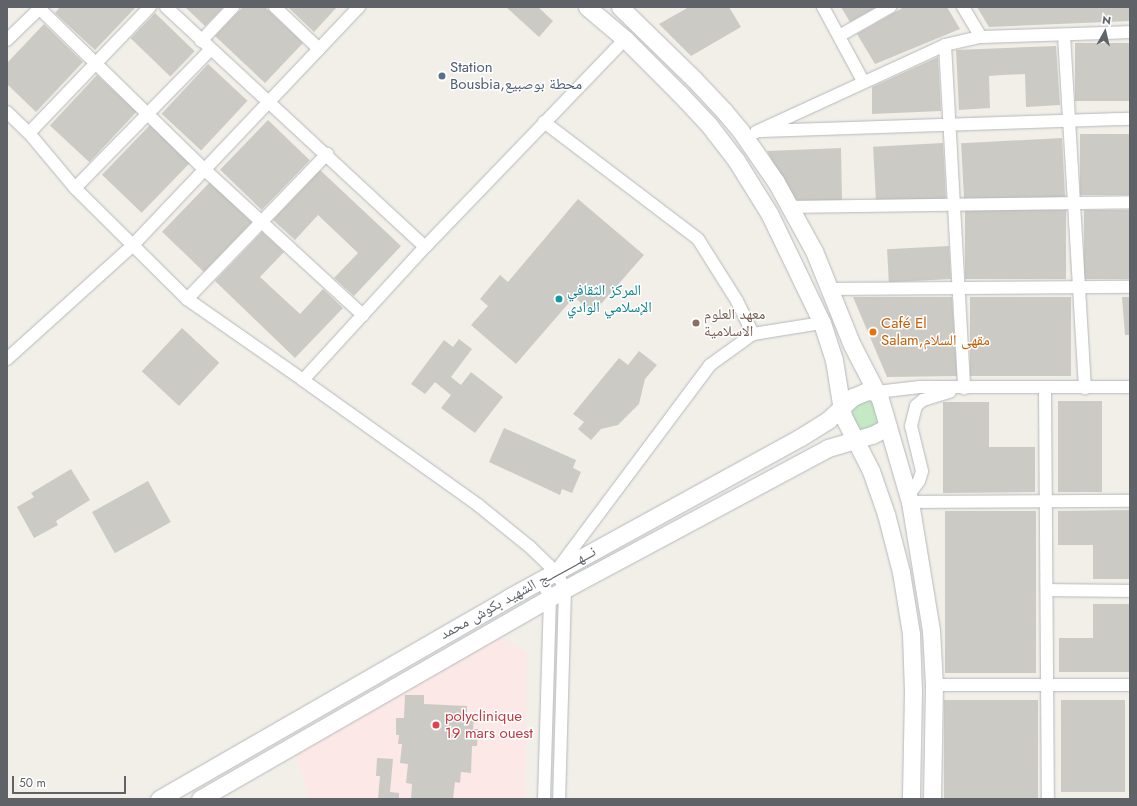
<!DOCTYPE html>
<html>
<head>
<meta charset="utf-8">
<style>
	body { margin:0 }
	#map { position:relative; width:1137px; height:806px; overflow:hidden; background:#f1efe8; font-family:Jost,"Noto Naskh Arabic",sans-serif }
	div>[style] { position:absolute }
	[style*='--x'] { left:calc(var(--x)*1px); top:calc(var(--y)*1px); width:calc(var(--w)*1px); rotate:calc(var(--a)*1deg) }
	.medical>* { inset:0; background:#fce8e6 }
	.green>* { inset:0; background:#c5e8c5 }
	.building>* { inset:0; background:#cccac5; transform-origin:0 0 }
	.roads { filter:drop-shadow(0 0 1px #b5b8bc) drop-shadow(0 0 1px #b5b8bc) }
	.street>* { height:12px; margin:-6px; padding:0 6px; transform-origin:6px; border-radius:6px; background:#fff }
	.secondary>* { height:17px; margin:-8.5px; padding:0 8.5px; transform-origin:8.5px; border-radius:8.5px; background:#fff }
	.dots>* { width:11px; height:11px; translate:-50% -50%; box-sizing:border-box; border:2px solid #fff; border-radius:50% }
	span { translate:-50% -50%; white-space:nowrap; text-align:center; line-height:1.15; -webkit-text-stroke:3px #fff; paint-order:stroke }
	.service-label { font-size:15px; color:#4e5e75 }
	.left { translate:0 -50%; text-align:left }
	.culture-label { font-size:15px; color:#0d838f }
	.education-label { font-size:15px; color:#785e54 }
	.food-label { font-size:15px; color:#c56008 }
	.street-label { font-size:15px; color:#5f6368 }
	.health-label { font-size:15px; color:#be3a42 }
	.frame { position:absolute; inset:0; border:8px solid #5f6368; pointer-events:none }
	.north { position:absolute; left:1085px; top:12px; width:40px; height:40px; -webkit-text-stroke:3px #fff; paint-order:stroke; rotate:8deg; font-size:11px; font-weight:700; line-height:16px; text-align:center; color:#5f6368 }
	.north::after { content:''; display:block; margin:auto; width:14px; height:18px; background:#5f6368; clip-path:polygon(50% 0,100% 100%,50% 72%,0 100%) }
	.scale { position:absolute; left:12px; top:776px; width:114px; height:18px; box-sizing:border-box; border:2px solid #5f6368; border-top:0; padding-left:5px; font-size:12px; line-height:14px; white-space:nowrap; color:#5f6368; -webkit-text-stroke:3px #fff; paint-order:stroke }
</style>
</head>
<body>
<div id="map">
	<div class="medical">
		<i style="clip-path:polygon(501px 637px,527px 653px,525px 799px,309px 799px,296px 753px)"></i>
	</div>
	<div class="green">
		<i style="clip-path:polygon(868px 399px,873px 401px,880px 421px,876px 426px,860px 432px,847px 410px,850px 405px)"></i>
	</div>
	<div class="building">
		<i style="clip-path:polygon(60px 7px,136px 7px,95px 50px,55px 13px)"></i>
		<i style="clip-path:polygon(185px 7px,224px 7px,205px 26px)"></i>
		<i style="clip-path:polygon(243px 7px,265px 7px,303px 43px,265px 83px,215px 36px)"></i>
		<i style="clip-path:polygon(288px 7px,337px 7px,314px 32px)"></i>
		<i style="clip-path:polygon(506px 7px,538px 7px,553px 21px,539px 37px)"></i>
		<i style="clip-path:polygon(689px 7px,729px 7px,741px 27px,691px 56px,659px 24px)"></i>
		<i style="clip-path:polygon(841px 7px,877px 7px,850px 22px)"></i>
		<i style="clip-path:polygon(904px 7px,947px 7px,960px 29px,875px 64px,857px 34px)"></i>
		<i style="clip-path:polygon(977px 7px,1130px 7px,1130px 21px,989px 27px)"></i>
		<i style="left:155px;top:13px;width:55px;height:35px;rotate:44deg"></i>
		<i style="clip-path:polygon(44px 24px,83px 62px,36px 112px,7px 84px,7px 63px)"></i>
		<i style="left:1130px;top:43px;width:58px;height:55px;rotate:90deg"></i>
		<i style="clip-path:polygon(1056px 46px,1060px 105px,1026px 107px,1025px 74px,1002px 75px,989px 76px,990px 108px,959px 110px,956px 50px)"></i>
		<i style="clip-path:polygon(938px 57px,941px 111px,872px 114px,872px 87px)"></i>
		<i style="left:208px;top:64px;width:54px;height:68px;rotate:43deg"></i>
		<i style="left:97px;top:75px;width:54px;height:69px;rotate:43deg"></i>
		<i style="left:268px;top:120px;width:58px;height:69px;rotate:44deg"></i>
		<i style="left:150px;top:125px;width:55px;height:69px;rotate:44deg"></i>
		<i style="left:1130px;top:134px;width:61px;height:50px;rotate:90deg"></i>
		<i style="left:1062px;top:138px;width:59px;height:101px;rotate:87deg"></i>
		<i style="left:943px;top:143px;width:56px;height:70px;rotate:87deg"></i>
		<i style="clip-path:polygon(841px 148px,842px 201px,794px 202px,767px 151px)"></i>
		<i style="clip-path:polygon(320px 170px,401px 246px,354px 296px,334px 278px,358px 253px,318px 215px,295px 240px,273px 220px)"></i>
		<i style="left:210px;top:182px;width:58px;height:69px;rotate:44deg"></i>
		<i style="clip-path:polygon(578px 199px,644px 255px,593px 313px,574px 297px,516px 364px,471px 325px,488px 306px,480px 299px,500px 275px,508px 282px)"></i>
		<i style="left:965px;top:210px;width:101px;height:69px"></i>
		<i style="left:1084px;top:210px;width:46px;height:69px"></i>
		<i style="clip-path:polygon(262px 232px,284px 252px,260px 277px,300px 314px,323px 289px,343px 308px,295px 358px,215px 281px)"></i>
		<i style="left:949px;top:246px;width:33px;height:62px;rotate:87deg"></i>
		<i style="clip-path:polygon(853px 297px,952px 297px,957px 376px,887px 377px)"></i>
		<i style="left:970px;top:297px;width:101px;height:79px"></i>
		<i style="clip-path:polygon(1122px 297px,1130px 297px,1130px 335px,1125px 335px)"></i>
		<i style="left:182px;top:328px;width:51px;height:59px;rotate:43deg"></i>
		<i style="clip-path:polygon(459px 339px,472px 349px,451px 377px,461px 385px,471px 372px,503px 397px,475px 433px,441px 408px,451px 395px,435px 382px,425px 394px,411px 384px,444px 340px,453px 347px)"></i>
		<i style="clip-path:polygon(639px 351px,657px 365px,645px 379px,639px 404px,618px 425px,601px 429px,591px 440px,578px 429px,584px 422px,573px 414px,619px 358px,628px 365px)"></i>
		<i style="left:1102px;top:401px;width:91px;height:44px;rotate:90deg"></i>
		<i style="clip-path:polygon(943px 402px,989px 402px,989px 447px,1035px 447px,1035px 492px,943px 493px)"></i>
		<i style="clip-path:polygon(504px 428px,576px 460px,573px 468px,581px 472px,572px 493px,562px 489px,560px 495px,489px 462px)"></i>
		<i style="clip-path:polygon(71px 469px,90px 500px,56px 521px,58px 525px,34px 538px,17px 507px,34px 497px,31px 493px)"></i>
		<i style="left:148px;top:481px;width:47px;height:64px;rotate:61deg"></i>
		<i style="clip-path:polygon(1130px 510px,1130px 579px,1093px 579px,1093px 545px,1058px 545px,1058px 511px)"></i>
		<i style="left:945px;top:511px;width:91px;height:162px"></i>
		<i style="clip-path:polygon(1093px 604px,1130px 604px,1130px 672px,1059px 672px,1059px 638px,1093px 638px)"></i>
		<i style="clip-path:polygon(405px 695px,424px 695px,424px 704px,467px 706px,467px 714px,474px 715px,473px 729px,478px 729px,477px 746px,472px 746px,471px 773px,461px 772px,460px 783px,455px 782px,453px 799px,411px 799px,412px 784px,406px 783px,408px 764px,400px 763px,402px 744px,398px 744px,399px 735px,396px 735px,396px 718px,404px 718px)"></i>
		<i style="left:944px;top:700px;width:94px;height:99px"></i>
		<i style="left:1061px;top:700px;width:64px;height:92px"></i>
		<i style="clip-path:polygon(377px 758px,393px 759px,390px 792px,399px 793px,399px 799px,378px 799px,380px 776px,376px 776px)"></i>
	</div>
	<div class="roads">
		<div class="street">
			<i style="--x:166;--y:7;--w:353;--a:42.8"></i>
			<i style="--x:275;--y:7;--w:61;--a:43.7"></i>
			<i style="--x:823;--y:7;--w:84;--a:61.6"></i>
			<i style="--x:963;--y:7;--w:35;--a:59"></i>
			<i style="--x:40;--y:9;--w:229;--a:44.3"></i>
			<i style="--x:204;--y:169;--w:216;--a:42.6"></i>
			<i style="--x:1064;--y:35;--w:354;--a:86.6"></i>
			<i style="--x:839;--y:36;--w:59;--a:-29.6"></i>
			<i style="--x:7;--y:40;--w:47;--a:-44.1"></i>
			<i style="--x:201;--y:41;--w:47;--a:-46.7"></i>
			<i style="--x:945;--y:45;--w:344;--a:86.8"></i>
			<i style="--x:7;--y:112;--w:30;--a:44"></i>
			<i style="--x:29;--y:133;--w:72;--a:50.1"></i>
			<i style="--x:75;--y:188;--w:158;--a:44.7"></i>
			<i style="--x:187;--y:299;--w:141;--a:34.9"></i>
			<i style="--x:303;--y:380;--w:180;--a:-47.5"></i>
			<i style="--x:425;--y:247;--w:289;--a:-46.1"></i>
			<i style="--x:544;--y:122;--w:193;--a:37.2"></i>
			<i style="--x:698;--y:239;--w:73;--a:57.8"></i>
			<i style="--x:737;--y:301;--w:37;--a:64"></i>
			<i style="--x:761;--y:131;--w:369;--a:-1.9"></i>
			<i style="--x:756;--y:132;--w:208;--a:-24.7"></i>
			<i style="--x:945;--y:45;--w:37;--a:-13"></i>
			<i style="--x:981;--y:37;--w:149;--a:-1.9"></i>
			<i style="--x:29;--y:133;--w:175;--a:-46.2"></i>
			<i style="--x:75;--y:188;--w:193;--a:-45.6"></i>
			<i style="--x:791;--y:207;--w:339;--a:-0.8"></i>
			<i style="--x:830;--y:289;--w:300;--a:-0.4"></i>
			<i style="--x:187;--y:299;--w:202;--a:-46"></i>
			<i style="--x:7;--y:359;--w:169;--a:-42.1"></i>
			<i style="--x:132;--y:246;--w:330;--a:-46.5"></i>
			<i style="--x:303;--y:380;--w:215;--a:35.5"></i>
			<i style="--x:478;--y:505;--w:67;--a:38.9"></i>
			<i style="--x:530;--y:547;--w:36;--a:44"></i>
			<i style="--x:556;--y:572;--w:19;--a:62"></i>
			<i style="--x:565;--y:589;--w:210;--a:91.6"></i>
			<i style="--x:1045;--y:388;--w:411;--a:89.6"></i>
			<i style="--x:877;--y:392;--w:43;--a:-6.6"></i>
			<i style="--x:920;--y:387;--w:210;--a:0"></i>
			<i style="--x:908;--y:496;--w:19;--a:-54"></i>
			<i style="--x:919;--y:481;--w:10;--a:-73"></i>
			<i style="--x:922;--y:471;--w:46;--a:-103.7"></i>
			<i style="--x:911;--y:426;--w:21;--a:-76"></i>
			<i style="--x:916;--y:406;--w:9;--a:-41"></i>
			<i style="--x:923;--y:400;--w:28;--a:-17"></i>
			<i style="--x:910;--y:502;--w:220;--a:-0.3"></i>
			<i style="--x:559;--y:567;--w:252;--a:-53.2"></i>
			<i style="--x:710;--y:365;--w:53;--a:-35.8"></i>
			<i style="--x:753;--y:334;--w:70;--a:-9.1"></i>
			<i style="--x:541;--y:580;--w:19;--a:62"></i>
			<i style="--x:550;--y:597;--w:202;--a:91.7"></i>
			<i style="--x:1047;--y:590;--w:83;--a:0.7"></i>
			<i style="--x:934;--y:685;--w:196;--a:0"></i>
		</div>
		<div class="secondary">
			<i style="--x:587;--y:7;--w:50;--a:40.1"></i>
			<i style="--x:625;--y:39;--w:78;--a:45"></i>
			<i style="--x:680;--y:94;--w:42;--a:46.9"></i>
			<i style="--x:709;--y:125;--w:44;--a:52.4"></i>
			<i style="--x:736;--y:160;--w:62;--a:58.1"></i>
			<i style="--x:769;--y:213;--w:122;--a:64.3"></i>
			<i style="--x:822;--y:323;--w:39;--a:72"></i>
			<i style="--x:834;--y:360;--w:57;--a:80.9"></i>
			<i style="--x:843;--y:416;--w:62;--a:63"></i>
			<i style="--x:871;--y:471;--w:46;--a:70.8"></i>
			<i style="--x:886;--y:514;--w:60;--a:75.5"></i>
			<i style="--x:901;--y:572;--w:63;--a:80.8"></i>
			<i style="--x:911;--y:634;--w:57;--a:88"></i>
			<i style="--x:913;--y:691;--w:108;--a:91.1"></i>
			<i style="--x:620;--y:7;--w:103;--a:44.2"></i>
			<i style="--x:694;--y:79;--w:44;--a:46.8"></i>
			<i style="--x:724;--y:111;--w:25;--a:50"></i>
			<i style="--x:740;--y:130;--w:63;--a:55.3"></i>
			<i style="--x:776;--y:182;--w:79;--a:61.2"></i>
			<i style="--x:814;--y:251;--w:101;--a:68"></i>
			<i style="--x:852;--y:345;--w:61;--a:62.6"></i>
			<i style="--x:880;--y:399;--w:107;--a:73.8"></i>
			<i style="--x:910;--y:502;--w:130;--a:80.7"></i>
			<i style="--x:931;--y:630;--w:55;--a:86.9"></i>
			<i style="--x:934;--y:685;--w:114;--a:91"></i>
			<i style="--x:159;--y:799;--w:403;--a:-29.9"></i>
			<i style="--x:508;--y:598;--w:334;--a:-28.8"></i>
			<i style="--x:801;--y:437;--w:32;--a:-32"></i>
			<i style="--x:828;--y:420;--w:34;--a:-43"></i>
			<i style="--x:853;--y:397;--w:15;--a:-23"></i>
			<i style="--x:867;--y:391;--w:10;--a:6"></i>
			<i style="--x:200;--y:799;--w:421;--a:-29.9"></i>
			<i style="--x:565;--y:589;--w:298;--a:-28.2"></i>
			<i style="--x:828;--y:448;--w:46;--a:-16.5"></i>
			<i style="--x:872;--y:435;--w:18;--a:-27"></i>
		</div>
	</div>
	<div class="dots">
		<i style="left:442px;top:76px;background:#5c6f8a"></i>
		<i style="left:559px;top:299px;background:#0f9aa8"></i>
		<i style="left:696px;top:323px;background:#8d6e63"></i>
		<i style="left:873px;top:332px;background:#e8710a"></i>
		<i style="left:436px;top:725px;background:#e0444e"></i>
	</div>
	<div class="service-label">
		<span class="left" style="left:450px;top:76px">Station<br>Bousbia,محطة بوصبيع</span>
	</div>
	<div class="culture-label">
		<span class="left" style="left:567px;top:299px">المركز الثقافي<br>الإسلامي الوادي</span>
	</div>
	<div class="education-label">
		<span class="left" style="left:704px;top:323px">معهد العلوم<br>الاسلامية</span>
	</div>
	<div class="food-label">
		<span class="left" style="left:881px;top:332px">Café El<br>Salam,مقهى السلام</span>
	</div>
	<div class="street-label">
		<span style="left:518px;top:593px;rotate:-29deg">نـــهـــــــــــج الشهيد بكوش محمد</span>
	</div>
	<div class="health-label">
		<span class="left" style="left:445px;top:725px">polyclinique<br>19 mars ouest</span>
	</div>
	<div class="frame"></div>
	<div class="north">N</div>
	<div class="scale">50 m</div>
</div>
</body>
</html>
